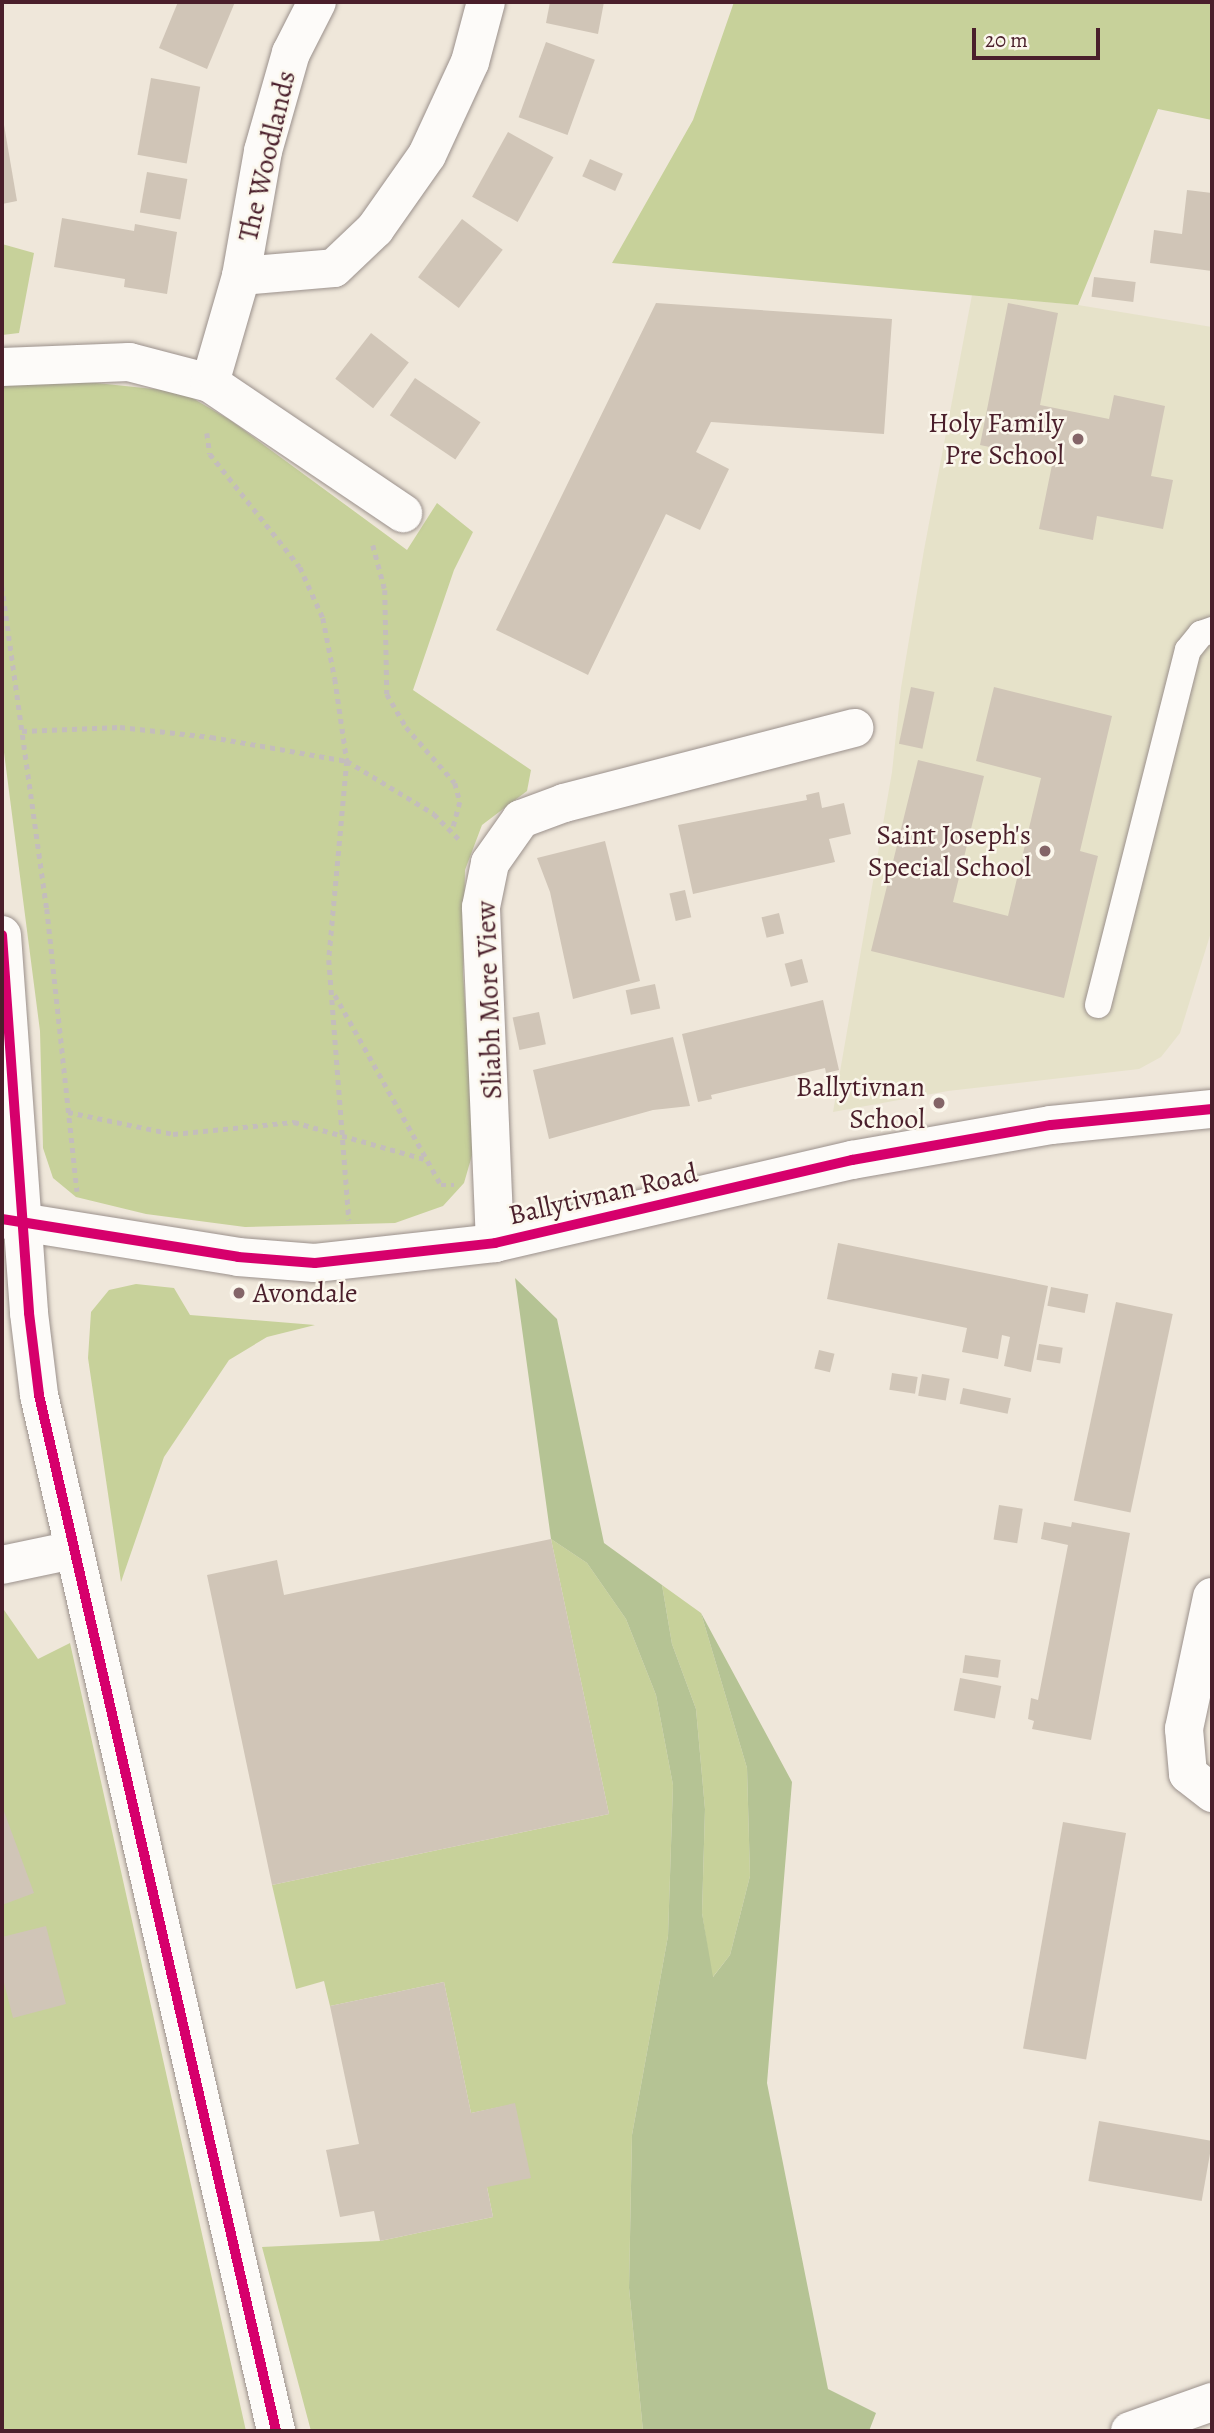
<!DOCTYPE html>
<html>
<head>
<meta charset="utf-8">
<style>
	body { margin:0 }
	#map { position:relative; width:1214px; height:2433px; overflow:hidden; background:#efe7da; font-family:Alegreya,serif }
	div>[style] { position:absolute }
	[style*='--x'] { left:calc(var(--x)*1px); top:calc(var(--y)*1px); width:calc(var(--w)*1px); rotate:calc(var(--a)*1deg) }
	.built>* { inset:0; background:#e6e2c9 }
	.green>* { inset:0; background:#c7d19a }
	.forest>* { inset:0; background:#b5c394 }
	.building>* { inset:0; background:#d0c5b7; transform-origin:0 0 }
	.path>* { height:4.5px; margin-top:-2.25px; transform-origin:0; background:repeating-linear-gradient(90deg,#c4bdbc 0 5px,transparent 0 10px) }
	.roads { filter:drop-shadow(0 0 2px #9b918c) drop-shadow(0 0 2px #9b918c) }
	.service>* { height:26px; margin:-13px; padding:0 13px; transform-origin:13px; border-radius:13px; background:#fdfbf9 }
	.minor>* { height:38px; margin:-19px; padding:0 19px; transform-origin:19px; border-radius:19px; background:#fdfbf9 }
	.tertiary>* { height:38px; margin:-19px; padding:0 19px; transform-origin:19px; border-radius:19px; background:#fdfbf9 }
	.trunk>* { height:38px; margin:-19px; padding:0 19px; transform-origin:19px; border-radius:19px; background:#fdfbf9 }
	.cycleway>* { height:10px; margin:-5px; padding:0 5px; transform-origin:5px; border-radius:5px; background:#d6006c }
	.dots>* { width:19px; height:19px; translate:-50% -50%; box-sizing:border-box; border:4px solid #fbf7ec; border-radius:50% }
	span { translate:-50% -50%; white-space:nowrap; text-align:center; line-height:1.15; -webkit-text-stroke:5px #fbf7ec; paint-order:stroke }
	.street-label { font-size:28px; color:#4a1f2b }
	.poi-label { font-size:28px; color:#4a1f2b }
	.right { translate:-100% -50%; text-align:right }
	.left { translate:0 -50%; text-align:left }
	.frame { position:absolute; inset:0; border:4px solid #4a1f2b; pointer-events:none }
	.scale { position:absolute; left:972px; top:28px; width:128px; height:32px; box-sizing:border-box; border:4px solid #4a1f2b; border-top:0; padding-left:9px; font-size:21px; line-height:24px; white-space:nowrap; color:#4a1f2b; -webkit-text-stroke:5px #fbf7ec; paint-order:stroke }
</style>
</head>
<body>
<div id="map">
	<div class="built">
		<i style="clip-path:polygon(972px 295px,1078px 305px,1212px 327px,1212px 929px,1180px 1033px,1161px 1057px,1139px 1069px,948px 1091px,833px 1112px,892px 772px,901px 688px,924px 550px)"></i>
	</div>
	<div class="green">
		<i style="clip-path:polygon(734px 2px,1212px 2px,1212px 120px,1158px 109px,1078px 305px,612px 263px,693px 120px)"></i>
		<i style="clip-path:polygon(2px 244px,34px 253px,19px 333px,2px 335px)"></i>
		<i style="clip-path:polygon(68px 380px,182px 392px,230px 420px,407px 550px,437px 503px,473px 532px,454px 570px,413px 690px,531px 770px,527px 791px,482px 825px,465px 870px,463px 974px,475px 1145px,464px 1183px,443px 1206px,395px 1223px,245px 1227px,146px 1214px,76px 1197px,53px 1178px,43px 1148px,40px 1031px,2px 737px,2px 384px)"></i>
		<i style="clip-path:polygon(136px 1284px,174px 1288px,190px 1315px,315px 1325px,267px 1337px,229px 1360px,164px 1457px,121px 1582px,88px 1358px,91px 1312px,109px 1290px)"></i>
		<i style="clip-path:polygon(551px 1539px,587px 1563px,626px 1619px,656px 1695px,673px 1785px,668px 1936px,632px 2135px,629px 2288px,643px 2431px,311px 2431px,262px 2247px,380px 2241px,493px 2217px,487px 2187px,515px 2104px,471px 2113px,444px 1982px,330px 2006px,324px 1981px,296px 1989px,272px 1885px,609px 1814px)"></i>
		<i style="clip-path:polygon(662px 1585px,701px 1613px,747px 1768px,750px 1876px,730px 1955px,712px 1978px,702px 1913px,705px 1809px,696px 1709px,672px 1644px)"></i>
		<i style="clip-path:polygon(2px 1607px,38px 1659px,70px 1643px,246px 2431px,2px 2431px)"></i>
	</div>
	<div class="forest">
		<i style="clip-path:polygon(515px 1278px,557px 1319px,604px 1543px,662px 1585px,672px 1644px,696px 1709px,705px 1809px,702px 1913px,713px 1977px,730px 1955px,750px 1876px,747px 1768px,701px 1613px,792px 1782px,767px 2083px,828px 2389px,876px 2413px,869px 2431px,643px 2431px,629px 2288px,632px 2135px,668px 1936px,673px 1785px,656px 1695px,626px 1619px,587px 1563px,551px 1539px)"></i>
	</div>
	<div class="building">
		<i style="clip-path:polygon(178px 2px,235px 2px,207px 69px,159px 48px)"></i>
		<i style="clip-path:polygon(550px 2px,604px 2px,598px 34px,546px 23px)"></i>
		<i style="left:546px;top:42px;width:52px;height:80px;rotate:20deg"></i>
		<i style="left:151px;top:78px;width:50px;height:78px;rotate:10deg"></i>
		<i style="clip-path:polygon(3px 119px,17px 201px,2px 204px,2px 120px)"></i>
		<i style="left:508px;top:132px;width:52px;height:74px;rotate:29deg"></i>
		<i style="left:590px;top:159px;width:36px;height:19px;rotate:24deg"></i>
		<i style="left:147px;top:172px;width:41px;height:41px;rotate:10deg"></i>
		<i style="clip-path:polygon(1187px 190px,1212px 193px,1212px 271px,1150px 263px,1154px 230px,1182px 234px)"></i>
		<i style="clip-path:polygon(62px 218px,134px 231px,135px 224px,177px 232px,167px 294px,124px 287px,125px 279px,54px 267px)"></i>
		<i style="left:462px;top:219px;width:51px;height:73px;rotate:37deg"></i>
		<i style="left:1094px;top:277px;width:42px;height:20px;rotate:7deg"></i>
		<i style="clip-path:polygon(656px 303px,892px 319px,884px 434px,711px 422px,696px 452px,729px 469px,700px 530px,666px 514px,588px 675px,496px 630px)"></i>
		<i style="clip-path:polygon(1008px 303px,1058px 313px,1040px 405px,1109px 419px,1114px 395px,1165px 406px,1151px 476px,1173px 480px,1163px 529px,1097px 516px,1093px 540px,1039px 529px,1053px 460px,980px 445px)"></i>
		<i style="left:371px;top:333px;width:48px;height:58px;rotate:38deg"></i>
		<i style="left:415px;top:378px;width:79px;height:45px;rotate:34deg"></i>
		<i style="left:911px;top:687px;width:24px;height:58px;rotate:12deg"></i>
		<i style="clip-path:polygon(994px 687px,1112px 716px,1080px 851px,1098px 856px,1064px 998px,871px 951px,918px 760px,984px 776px,953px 902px,1008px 916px,1041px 778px,976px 761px)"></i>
		<i style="clip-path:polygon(819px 792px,822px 808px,844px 803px,851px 834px,829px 839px,835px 862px,693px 894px,678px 825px,807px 800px,806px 795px)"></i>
		<i style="clip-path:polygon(605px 841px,640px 981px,573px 999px,550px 892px,537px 858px)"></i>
		<i style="left:685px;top:890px;width:28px;height:16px;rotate:77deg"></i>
		<i style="left:779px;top:913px;width:21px;height:18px;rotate:76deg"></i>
		<i style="left:802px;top:959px;width:24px;height:18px;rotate:75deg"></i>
		<i style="left:655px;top:984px;width:25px;height:30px;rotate:78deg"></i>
		<i style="clip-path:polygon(823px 1000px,839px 1070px,826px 1073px,825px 1068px,711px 1095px,712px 1099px,698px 1102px,682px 1034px)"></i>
		<i style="left:539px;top:1012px;width:33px;height:27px;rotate:78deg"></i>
		<i style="clip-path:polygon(673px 1037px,690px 1106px,653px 1110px,549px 1139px,533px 1070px)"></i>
		<i style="clip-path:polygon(838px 1243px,1048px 1286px,1031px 1372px,1004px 1366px,1010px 1337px,1002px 1335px,998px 1359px,962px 1352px,967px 1328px,827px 1299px)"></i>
		<i style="left:1051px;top:1287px;width:38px;height:19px;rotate:11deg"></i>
		<i style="left:1116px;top:1302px;width:58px;height:203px;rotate:12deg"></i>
		<i style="left:1039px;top:1344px;width:24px;height:16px;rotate:9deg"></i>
		<i style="left:819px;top:1350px;width:16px;height:19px;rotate:14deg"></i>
		<i style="left:892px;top:1373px;width:26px;height:17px;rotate:9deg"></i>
		<i style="left:922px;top:1374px;width:28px;height:22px;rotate:10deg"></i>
		<i style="left:963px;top:1388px;width:49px;height:16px;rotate:12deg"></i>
		<i style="left:999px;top:1505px;width:24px;height:35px;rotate:9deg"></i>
		<i style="clip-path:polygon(1044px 1522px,1071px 1527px,1072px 1522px,1130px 1533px,1091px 1740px,1032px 1729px,1034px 1721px,1028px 1719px,1031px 1698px,1038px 1700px,1068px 1545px,1041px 1539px)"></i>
		<i style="clip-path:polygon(551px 1539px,609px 1814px,272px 1885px,207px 1575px,277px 1560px,284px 1595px)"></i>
		<i style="left:965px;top:1655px;width:36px;height:18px;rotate:8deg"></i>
		<i style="left:960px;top:1678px;width:42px;height:33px;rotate:11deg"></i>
		<i style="clip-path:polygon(2px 1806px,34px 1893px,2px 1905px)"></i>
		<i style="left:1063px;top:1822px;width:64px;height:230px;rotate:10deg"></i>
		<i style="clip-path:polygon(46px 1926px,66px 2004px,13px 2018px,2px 1975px,2px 1937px)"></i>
		<i style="clip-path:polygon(444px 1982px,471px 2113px,515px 2103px,531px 2178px,487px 2187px,493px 2217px,380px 2241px,374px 2211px,340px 2217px,326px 2150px,359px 2144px,330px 2006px)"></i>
		<i style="left:1099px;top:2121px;width:115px;height:61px;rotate:10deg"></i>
	</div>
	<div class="path">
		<i style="--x:207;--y:433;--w:21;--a:82"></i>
		<i style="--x:210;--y:454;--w:144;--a:51.5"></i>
		<i style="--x:300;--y:567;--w:56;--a:65.7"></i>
		<i style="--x:323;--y:618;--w:62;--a:78.9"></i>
		<i style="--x:335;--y:679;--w:83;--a:81.7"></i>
		<i style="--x:347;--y:761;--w:200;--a:95.2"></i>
		<i style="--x:329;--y:960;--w:261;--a:85.6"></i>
		<i style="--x:373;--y:545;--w:47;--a:75.1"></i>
		<i style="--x:385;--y:590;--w:104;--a:88.9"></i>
		<i style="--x:387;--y:694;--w:38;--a:60"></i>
		<i style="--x:406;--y:727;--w:74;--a:48.8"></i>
		<i style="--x:455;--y:783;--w:20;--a:75"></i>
		<i style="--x:460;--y:802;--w:30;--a:105"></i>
		<i style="--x:2;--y:586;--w:326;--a:82.1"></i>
		<i style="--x:47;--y:909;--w:284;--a:83.9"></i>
		<i style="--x:22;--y:731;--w:98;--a:-2.3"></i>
		<i style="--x:120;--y:727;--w:92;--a:6.3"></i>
		<i style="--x:211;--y:737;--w:138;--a:10"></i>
		<i style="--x:347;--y:761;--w:102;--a:31.3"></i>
		<i style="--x:434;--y:814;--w:35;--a:45"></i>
		<i style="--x:335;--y:995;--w:218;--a:60.8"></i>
		<i style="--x:441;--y:1185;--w:13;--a:0"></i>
		<i style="--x:68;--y:1112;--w:107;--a:11.8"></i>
		<i style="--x:173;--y:1134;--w:122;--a:-5.7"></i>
		<i style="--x:294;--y:1122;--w:139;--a:15.8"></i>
	</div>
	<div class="roads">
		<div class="service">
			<i style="--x:1098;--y:1005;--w:366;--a:-75.8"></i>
			<i style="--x:1188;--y:650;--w:21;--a:-51"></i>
			<i style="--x:1201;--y:634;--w:12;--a:-20"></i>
		</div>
		<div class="minor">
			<i style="--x:241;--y:276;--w:93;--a:-4.9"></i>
			<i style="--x:334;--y:268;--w:57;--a:-43.6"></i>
			<i style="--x:375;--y:229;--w:90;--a:-54.9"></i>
			<i style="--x:427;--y:155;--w:102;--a:-65.2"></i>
			<i style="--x:470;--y:62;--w:62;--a:-75.1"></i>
			<i style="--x:2;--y:367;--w:127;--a:-2.3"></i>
			<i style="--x:129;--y:362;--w:84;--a:14.5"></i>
			<i style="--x:210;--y:383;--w:233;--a:34"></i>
			<i style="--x:210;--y:383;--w:111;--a:-73.8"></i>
			<i style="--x:241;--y:276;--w:127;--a:-80"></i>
			<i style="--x:263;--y:151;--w:102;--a:-74.1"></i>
			<i style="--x:291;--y:53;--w:57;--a:-63"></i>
			<i style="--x:2;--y:935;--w:379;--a:85.9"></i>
			<i style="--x:29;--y:1313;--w:83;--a:83"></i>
			<i style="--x:39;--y:1395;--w:1063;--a:77.11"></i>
			<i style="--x:495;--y:1243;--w:336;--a:-92.4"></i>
			<i style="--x:481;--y:907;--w:45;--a:-78.4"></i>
			<i style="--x:490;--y:863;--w:54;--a:-54.8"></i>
			<i style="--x:521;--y:819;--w:46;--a:-20.4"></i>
			<i style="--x:564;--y:803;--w:300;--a:-14.5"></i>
			<i style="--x:2;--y:1565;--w:73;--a:-11.9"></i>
			<i style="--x:1212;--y:1597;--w:135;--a:102"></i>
			<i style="--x:1184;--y:1729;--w:45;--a:84.9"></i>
			<i style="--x:1188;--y:1774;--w:31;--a:38"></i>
		</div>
		<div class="tertiary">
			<i style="--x:2;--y:1219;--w:239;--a:9.1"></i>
			<i style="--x:238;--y:1257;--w:77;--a:4.5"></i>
			<i style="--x:315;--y:1263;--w:181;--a:-6.3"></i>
			<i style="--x:495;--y:1243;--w:367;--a:-13.1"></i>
			<i style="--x:852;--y:1160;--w:202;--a:-10"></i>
			<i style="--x:1051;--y:1125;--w:162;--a:-5.7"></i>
		</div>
		<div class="trunk">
			<i style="--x:1130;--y:2431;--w:87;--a:-19.5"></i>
		</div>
	</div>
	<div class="cycleway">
		<i style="--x:2;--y:935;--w:379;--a:85.9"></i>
		<i style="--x:29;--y:1313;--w:83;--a:83"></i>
		<i style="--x:39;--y:1395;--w:1063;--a:77.11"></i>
		<i style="--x:2;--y:1219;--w:239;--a:9.1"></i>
		<i style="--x:238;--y:1257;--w:77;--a:4.5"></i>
		<i style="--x:315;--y:1263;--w:181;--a:-6.3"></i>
		<i style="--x:495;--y:1243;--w:367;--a:-13.1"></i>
		<i style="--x:852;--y:1160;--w:202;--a:-10"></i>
		<i style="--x:1051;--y:1125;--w:162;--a:-5.7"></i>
	</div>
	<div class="dots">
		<i style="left:1078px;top:439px;background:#846568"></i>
		<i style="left:1045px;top:851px;background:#846568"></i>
		<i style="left:939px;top:1103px;background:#846568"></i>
		<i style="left:239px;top:1293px;background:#846568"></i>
	</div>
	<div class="street-label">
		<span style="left:267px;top:156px;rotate:-77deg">The Woodlands</span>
		<span style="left:489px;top:1000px;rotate:-92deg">Sliabh More View</span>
		<span style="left:603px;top:1194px;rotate:-13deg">Ballytivnan Road</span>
	</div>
	<div class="poi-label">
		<span class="right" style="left:1064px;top:439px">Holy Family<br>Pre School</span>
		<span class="right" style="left:1031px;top:851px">Saint Joseph's<br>Special School</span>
		<span class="right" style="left:925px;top:1103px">Ballytivnan<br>School</span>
		<span class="left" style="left:253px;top:1293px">Avondale</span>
	</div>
	<div class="frame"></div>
	<div class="scale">20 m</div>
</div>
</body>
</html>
